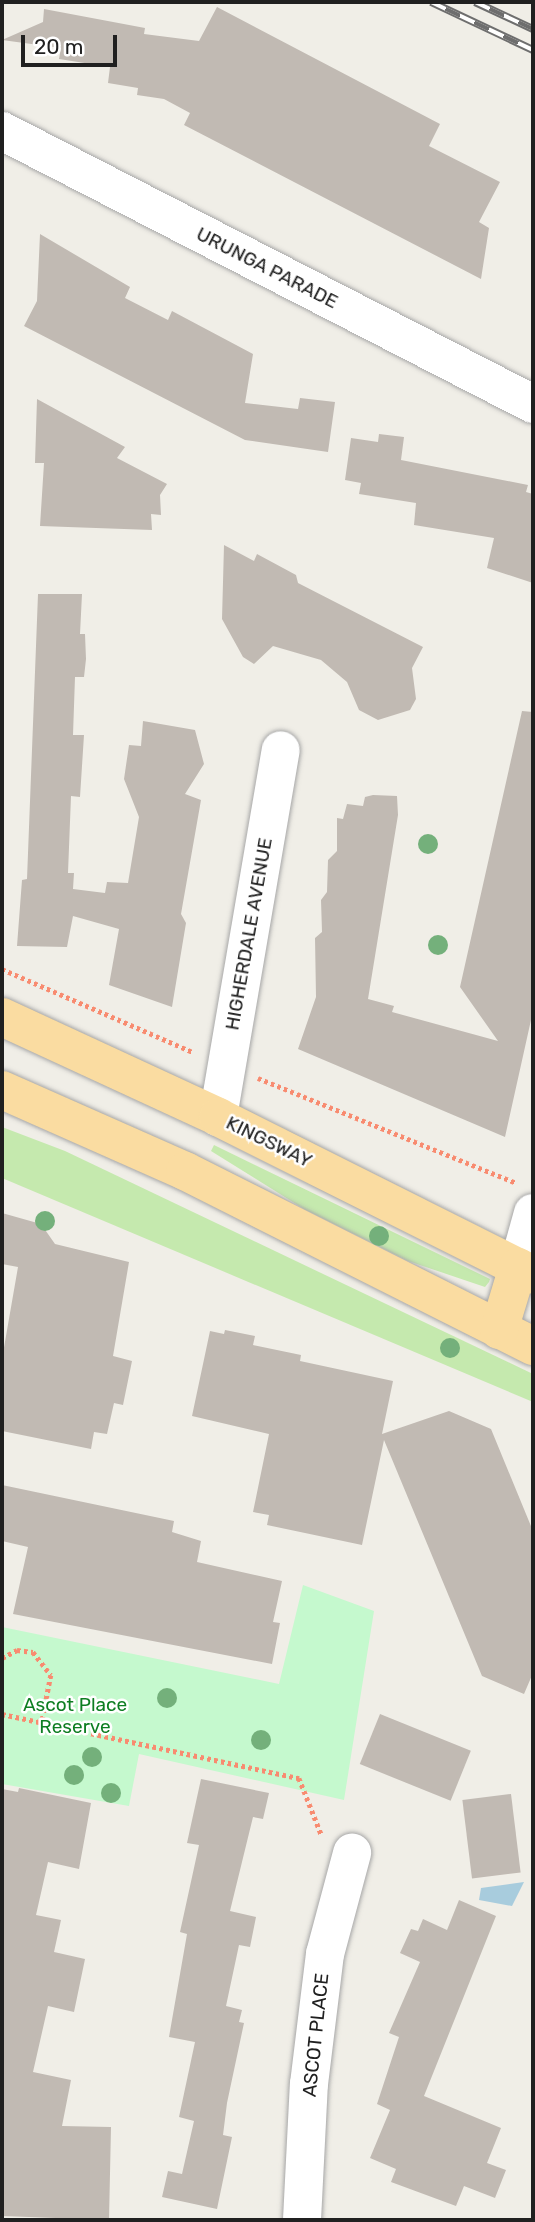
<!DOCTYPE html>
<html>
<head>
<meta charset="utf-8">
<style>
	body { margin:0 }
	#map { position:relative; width:535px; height:2222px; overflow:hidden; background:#f0eee7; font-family:Rubik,sans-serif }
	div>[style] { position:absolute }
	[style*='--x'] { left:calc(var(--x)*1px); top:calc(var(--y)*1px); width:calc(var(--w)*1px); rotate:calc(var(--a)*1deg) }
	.grass>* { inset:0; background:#c5e9ae }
	.park>* { inset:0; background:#c5f9ce }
	.water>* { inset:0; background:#a8ccdd }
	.building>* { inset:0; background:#c1bab3; transform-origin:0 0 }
	.path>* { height:4.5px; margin-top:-2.25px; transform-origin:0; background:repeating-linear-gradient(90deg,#f88b70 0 3.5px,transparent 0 7px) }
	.roads { filter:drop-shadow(0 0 2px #a7a7a7) drop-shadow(0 0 2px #a7a7a7) }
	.street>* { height:38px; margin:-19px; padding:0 19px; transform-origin:19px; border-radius:19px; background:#fff }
	.primary>* { height:38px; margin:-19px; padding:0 19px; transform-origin:19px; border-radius:19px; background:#fadca1 }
	.rail>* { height:8px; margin-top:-4px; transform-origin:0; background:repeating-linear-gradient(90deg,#fff 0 16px,#6e6e6e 0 32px); box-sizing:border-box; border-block:2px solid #6e6e6e }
	.trees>* { width:20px; height:20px; margin:-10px; border-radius:50%; background:#74b07b }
	span { translate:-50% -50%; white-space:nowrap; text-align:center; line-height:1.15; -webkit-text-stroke:5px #fff; paint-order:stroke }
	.street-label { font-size:19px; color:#202020 }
	.park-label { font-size:19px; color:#0e7e22 }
	.frame { position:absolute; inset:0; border:4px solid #202020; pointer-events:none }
	.scale { position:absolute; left:21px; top:35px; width:96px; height:32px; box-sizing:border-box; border:4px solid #202020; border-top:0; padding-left:9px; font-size:21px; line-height:24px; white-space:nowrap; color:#202020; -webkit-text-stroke:5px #fff; paint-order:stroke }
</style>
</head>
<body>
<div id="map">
	<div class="grass">
		<i style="clip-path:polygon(2px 1127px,65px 1151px,533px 1374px,533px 1402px,2px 1178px)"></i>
		<i style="clip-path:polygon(214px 1145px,490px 1279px,489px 1282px,485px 1287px,408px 1261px,304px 1209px,211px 1151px)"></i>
	</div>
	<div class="park">
		<i style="clip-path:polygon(303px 1585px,374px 1611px,344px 1800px,139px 1754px,129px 1806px,2px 1784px,2px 1627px,279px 1684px)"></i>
	</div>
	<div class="water">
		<i style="clip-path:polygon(524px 1882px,512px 1906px,479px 1900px,481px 1888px)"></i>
	</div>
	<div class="building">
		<i style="clip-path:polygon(217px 7px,440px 124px,429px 146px,500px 182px,479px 222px,489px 228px,481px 279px,184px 125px,190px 113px,164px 99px,137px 95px,138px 88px,108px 83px,110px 67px,59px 59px,61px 48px,2px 40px,43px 22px,44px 9px,145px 28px,144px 34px,199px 41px)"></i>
		<i style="clip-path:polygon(40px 234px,130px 287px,125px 298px,168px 320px,172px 311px,253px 354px,245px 403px,298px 409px,300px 398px,335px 402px,328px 452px,245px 440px,24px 326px,37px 301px)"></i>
		<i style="clip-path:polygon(37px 399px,125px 447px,117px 458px,167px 484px,160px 495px,161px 515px,151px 514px,152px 530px,40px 526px,44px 463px,35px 463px)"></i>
		<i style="clip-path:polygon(379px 434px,404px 437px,401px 460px,528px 485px,526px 492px,533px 494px,533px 583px,487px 568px,494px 538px,414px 525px,416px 503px,359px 494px,361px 483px,345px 480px,351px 438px,378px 442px)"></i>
		<i style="clip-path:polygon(224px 545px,254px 561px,257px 554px,296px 575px,298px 583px,423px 647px,412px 668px,416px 699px,410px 710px,378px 720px,359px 710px,347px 682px,321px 660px,273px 646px,254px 664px,243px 657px,222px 619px)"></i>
		<i style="clip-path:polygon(38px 594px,82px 594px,80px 634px,85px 634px,86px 659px,84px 677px,75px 677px,73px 735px,84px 735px,80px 797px,71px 796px,68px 873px,74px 873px,73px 889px,105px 893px,107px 882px,128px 883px,139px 817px,124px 779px,129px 745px,141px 746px,143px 721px,195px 730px,204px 764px,185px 794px,201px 800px,181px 914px,186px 923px,172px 1007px,109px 985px,119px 929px,73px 916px,67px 947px,17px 946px,22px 880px,27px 879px)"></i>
		<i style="clip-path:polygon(522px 711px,533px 712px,533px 1011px,505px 1137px,298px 1049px,316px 997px,315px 938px,322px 932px,321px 900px,327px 892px,328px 860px,337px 851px,337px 818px,343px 819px,347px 804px,363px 806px,365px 797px,373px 795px,397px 796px,398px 815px,368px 999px,394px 1006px,392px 1012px,498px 1041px,460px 987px)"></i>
		<i style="clip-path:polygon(2px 1213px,41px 1224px,55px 1244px,129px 1262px,113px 1356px,132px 1361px,123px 1405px,114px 1403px,107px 1434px,94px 1432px,91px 1449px,2px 1431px,2px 1359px,18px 1267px,2px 1264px)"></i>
		<i style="clip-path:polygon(225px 1330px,255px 1336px,253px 1345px,301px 1355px,300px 1361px,393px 1381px,382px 1434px,449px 1411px,491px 1429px,533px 1531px,533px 1673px,524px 1694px,482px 1676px,384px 1440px,362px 1545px,267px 1525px,269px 1515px,253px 1512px,269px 1434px,192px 1416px,210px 1331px,224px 1334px)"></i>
		<i style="clip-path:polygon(2px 1485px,174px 1521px,172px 1532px,201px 1541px,197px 1562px,282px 1581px,273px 1622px,280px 1623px,272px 1664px,13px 1614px,28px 1547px,2px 1541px)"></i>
		<i style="left:380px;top:1714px;width:98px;height:54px;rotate:22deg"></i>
		<i style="clip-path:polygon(201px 1779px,269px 1793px,263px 1819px,253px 1817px,230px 1911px,256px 1917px,250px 1947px,239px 1945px,226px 2006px,242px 2010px,239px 2022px,244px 2023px,227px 2103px,223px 2135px,232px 2137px,217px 2209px,162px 2197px,168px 2171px,182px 2174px,194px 2121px,179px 2117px,195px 2042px,169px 2037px,187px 1934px,180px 1932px,199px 1845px,187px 1843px)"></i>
		<i style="clip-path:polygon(19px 1788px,91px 1803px,79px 1869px,48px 1862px,36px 1915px,61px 1920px,54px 1952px,85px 1959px,74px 2012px,48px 2006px,33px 2072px,71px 2080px,62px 2126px,111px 2127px,109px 2220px,2px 2216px,2px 1789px,18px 1792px)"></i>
		<i style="left:511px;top:1794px;width:79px;height:49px;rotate:83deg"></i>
		<i style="clip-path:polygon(459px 1900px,496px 1916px,424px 2096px,501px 2128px,487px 2163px,506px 2170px,495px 2198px,464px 2186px,456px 2206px,391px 2182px,396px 2169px,370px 2158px,390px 2110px,377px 2104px,399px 2037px,389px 2033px,420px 1962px,400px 1953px,411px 1929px,418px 1931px,423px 1919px,447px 1930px)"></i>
	</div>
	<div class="path">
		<i style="--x:2;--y:969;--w:208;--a:23.5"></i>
		<i style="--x:258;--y:1078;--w:279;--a:22.1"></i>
		<i style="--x:2;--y:1658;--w:17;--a:-28"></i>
		<i style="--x:17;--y:1650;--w:16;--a:7"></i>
		<i style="--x:33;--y:1652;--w:29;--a:52"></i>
		<i style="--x:51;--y:1675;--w:48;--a:100.8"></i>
		<i style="--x:2;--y:1714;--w:304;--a:12.2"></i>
		<i style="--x:299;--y:1778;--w:62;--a:68.4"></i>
	</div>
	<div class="roads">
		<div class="street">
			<i style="--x:2;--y:131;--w:597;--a:27.21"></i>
			<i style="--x:218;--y:1117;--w:372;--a:-80.3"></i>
			<i style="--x:518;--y:1267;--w:56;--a:-74.5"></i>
			<i style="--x:302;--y:2220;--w:136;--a:-87.1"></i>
			<i style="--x:309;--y:2084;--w:131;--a:-83"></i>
			<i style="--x:325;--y:1954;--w:105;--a:-75"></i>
		</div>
		<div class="primary">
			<i style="--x:2;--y:1017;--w:238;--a:24.8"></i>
			<i style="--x:218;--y:1117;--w:352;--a:26.6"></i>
			<i style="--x:2;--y:1090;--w:200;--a:23.9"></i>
			<i style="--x:185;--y:1171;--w:390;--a:26.7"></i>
			<i style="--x:499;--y:1330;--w:66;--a:-73.2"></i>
		</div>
	</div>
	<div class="rail">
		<i style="--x:431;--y:2;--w:113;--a:25.2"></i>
		<i style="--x:475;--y:2;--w:64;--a:25"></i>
	</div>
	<div class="trees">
		<i style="left:428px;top:844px"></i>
		<i style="left:438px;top:945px"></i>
		<i style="left:45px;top:1221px"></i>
		<i style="left:379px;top:1236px"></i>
		<i style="left:450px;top:1348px"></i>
		<i style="left:167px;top:1698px"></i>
		<i style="left:261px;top:1740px"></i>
		<i style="left:92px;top:1757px"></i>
		<i style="left:74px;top:1775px"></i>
		<i style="left:111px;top:1793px"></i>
	</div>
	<div class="street-label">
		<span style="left:267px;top:268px;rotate:27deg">URUNGA PARADE</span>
		<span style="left:249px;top:934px;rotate:-80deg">HIGHERDALE AVENUE</span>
		<span style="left:269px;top:1142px;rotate:26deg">KINGSWAY</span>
		<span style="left:316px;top:2035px;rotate:-84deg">ASCOT PLACE</span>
	</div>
	<div class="park-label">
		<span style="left:75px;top:1716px">Ascot Place<br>Reserve</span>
	</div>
	<div class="frame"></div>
	<div class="scale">20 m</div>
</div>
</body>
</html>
